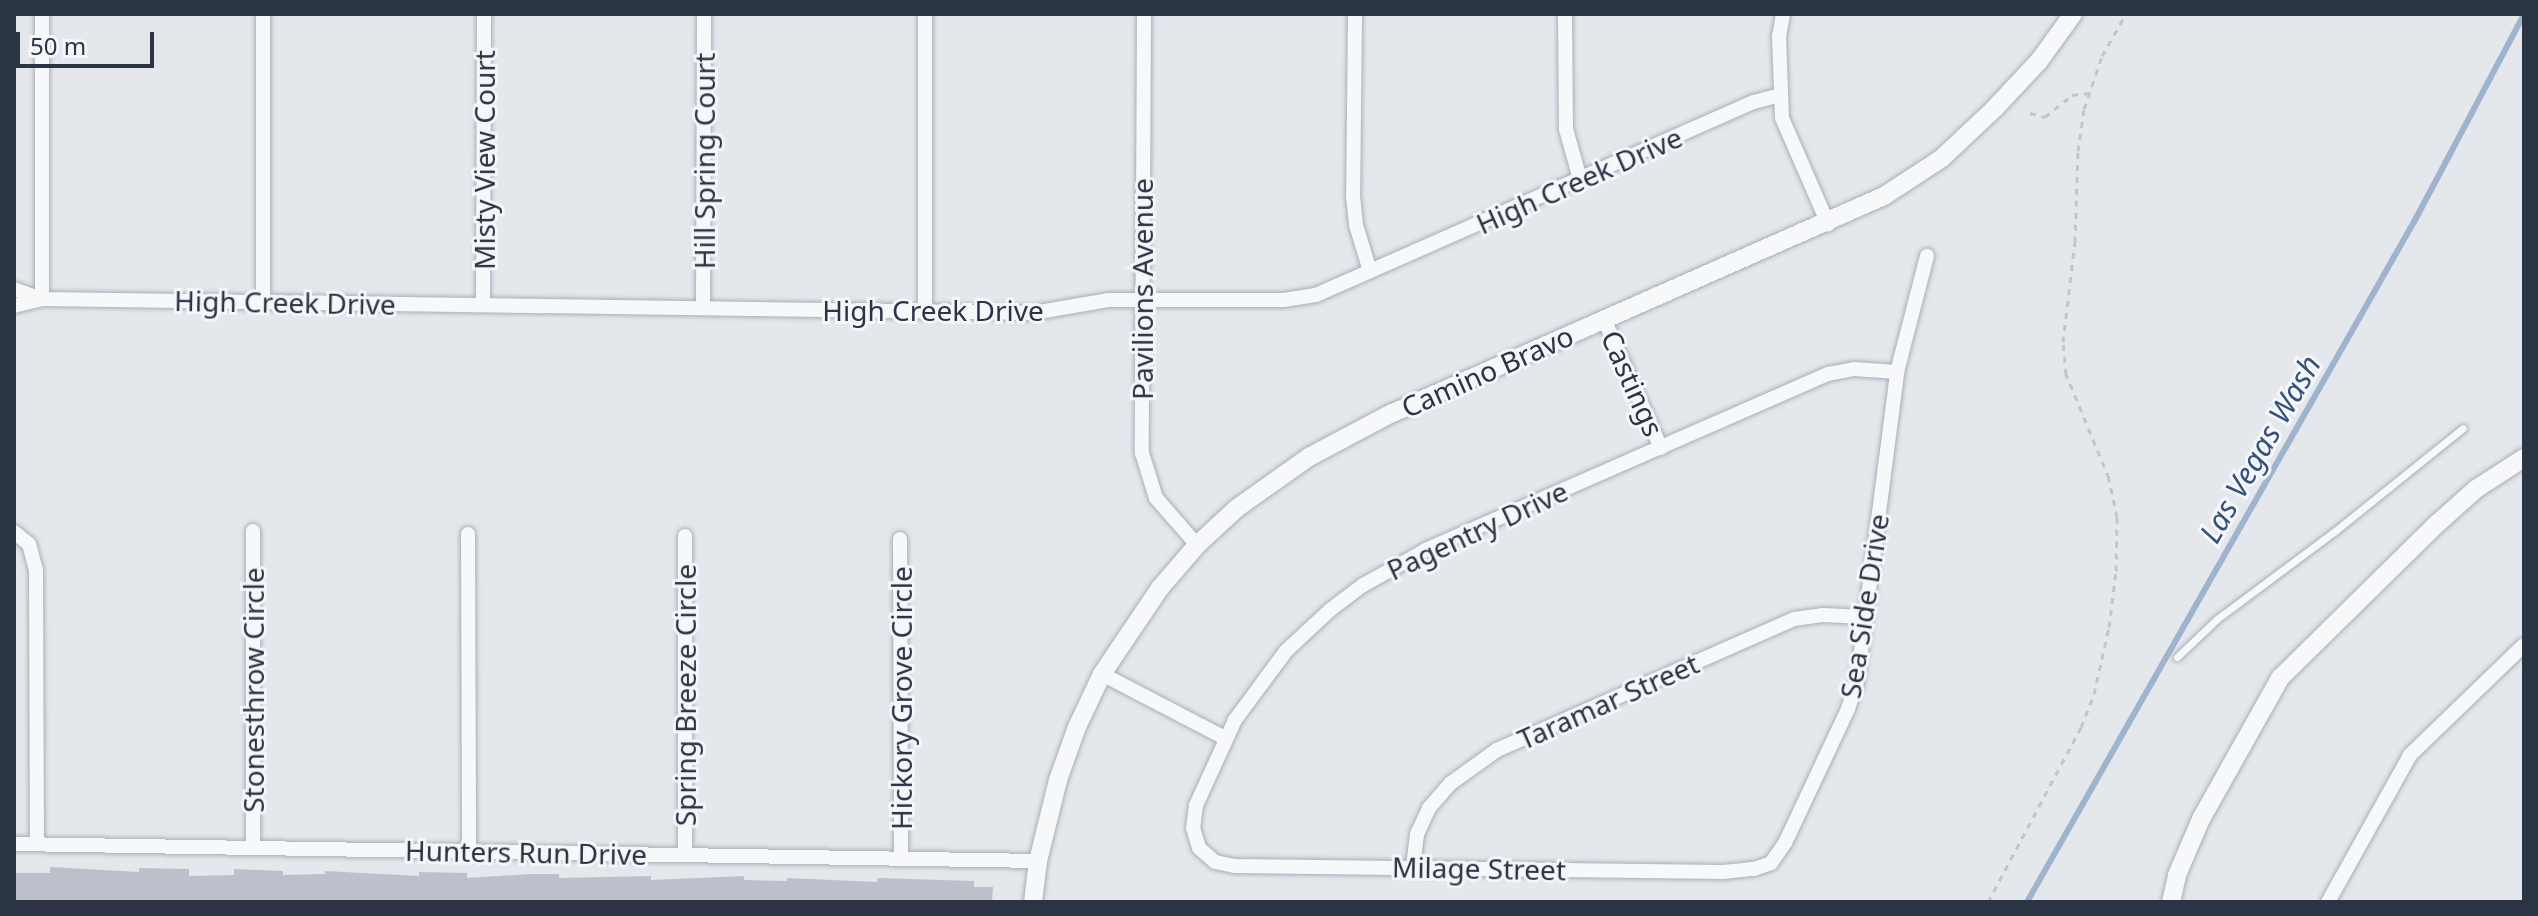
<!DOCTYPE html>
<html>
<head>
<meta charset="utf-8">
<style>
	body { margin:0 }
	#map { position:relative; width:2538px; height:916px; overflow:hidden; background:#e4e7ec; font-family:"Noto Sans",sans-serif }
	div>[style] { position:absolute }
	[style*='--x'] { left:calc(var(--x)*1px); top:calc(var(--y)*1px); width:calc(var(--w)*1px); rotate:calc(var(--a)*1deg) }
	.stream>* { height:6px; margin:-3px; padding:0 3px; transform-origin:3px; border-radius:3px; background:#9fb4cc }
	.building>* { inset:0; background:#bbc0ca }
	.path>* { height:3px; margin-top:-1.5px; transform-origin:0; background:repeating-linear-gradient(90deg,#c2c5cb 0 6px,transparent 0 12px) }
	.roads { filter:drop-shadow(0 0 2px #a9aeb7) drop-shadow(0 0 2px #a9aeb7) }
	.service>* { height:7px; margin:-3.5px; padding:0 3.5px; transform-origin:3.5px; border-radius:3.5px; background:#f7f8fa }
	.minor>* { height:14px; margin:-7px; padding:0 7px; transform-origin:7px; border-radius:7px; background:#f7f8fa }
	.tertiary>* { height:18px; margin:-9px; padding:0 9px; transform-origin:9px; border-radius:9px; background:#f7f8fa }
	span { translate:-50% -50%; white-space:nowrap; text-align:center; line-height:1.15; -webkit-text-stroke:6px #f4f6f9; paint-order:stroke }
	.street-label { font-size:28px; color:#2b3445 }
	.water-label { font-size:30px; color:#34527a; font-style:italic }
	.frame { position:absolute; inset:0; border:16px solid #2b3445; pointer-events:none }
	.scale { position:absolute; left:16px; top:32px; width:138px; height:36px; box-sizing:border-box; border:4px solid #2b3445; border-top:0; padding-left:10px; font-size:24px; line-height:28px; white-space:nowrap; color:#2b3445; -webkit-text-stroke:6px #f4f6f9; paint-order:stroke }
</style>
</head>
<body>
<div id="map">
	<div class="stream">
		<i style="--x:2027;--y:902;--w:782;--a:-60.36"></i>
		<i style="--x:2414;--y:222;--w:235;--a:-62.1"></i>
	</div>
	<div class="building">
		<i style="clip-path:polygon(50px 867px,139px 872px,139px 868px,189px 869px,189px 876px,234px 875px,234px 869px,283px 871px,283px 875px,325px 874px,325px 871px,419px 876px,419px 872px,467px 873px,467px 878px,530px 874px,559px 874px,559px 878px,651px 876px,651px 880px,744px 876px,744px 880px,787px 881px,787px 878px,877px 882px,878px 878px,974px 881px,974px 887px,993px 887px,992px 902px,14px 902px,14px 873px,50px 873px)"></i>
	</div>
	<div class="path">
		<i style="--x:2030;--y:113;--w:16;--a:15"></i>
		<i style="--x:2045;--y:117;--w:35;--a:-39"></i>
		<i style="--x:2072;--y:95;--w:16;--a:-7"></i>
		<i style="--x:1988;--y:902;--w:198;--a:-62"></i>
		<i style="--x:2081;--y:727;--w:35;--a:-68"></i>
		<i style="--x:2094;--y:694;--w:69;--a:-77.4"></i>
		<i style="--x:2109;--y:627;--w:56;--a:-82.9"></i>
		<i style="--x:2116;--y:571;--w:54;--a:-88.9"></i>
		<i style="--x:2117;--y:517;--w:40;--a:-102"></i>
		<i style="--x:2109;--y:478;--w:113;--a:-112.5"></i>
		<i style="--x:2066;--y:374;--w:32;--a:-95"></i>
		<i style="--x:2063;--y:342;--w:101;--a:-83.2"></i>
		<i style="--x:2075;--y:242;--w:91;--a:-88.1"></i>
		<i style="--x:2078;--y:151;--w:42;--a:-81.9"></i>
		<i style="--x:2084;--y:109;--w:56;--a:-71.2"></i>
		<i style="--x:2102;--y:56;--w:48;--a:-60.3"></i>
	</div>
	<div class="roads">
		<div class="service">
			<i style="--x:2177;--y:657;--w:55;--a:-43.5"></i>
			<i style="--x:2217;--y:619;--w:147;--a:-36.7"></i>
			<i style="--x:2335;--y:531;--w:164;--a:-38.8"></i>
		</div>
		<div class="minor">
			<i style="--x:42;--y:14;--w:285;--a:90"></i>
			<i style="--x:263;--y:14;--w:288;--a:90"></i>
			<i style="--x:925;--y:14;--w:298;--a:90"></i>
			<i style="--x:1144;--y:14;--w:439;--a:90.3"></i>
			<i style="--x:1142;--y:453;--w:47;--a:72.7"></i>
			<i style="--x:1156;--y:498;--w:62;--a:48.9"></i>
			<i style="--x:1355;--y:14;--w:182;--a:90.6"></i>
			<i style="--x:1353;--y:196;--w:29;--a:84"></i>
			<i style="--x:1356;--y:225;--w:48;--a:73.1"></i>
			<i style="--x:1565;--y:14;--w:115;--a:89.5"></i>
			<i style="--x:1566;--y:129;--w:52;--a:74.4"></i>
			<i style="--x:1783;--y:14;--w:22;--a:100"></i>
			<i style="--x:1779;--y:36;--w:82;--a:87.9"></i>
			<i style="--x:1782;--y:118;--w:116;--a:66.5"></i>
			<i style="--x:14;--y:289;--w:30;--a:20"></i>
			<i style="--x:483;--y:305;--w:291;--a:-89.8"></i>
			<i style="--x:14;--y:306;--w:29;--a:-14"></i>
			<i style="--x:42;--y:299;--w:991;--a:0.81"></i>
			<i style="--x:1033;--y:313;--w:76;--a:-9.8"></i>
			<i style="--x:1108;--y:300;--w:176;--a:0"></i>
			<i style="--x:1284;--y:300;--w:32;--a:-9"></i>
			<i style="--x:1316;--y:295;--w:479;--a:-23.8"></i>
			<i style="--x:1754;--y:102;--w:27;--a:-15"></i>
			<i style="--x:703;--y:308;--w:294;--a:-89.8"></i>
			<i style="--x:1604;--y:319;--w:141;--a:66.2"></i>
			<i style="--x:1897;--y:372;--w:43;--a:-176"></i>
			<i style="--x:1854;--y:369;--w:26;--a:169"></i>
			<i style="--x:1828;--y:374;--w:439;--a:156.4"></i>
			<i style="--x:1426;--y:550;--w:72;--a:150.9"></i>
			<i style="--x:1363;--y:585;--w:41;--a:142.9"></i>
			<i style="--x:1330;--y:610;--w:60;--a:137"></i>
			<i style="--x:1286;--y:651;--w:86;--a:126.5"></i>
			<i style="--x:1235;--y:720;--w:94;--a:114.6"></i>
			<i style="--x:1196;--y:805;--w:23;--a:97"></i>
			<i style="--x:1193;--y:828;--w:21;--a:73"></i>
			<i style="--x:1199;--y:848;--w:21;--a:41"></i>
			<i style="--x:1215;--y:862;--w:21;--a:11"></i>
			<i style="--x:1236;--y:866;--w:487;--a:0.7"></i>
			<i style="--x:1723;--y:872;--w:31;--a:-6"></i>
			<i style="--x:1754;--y:869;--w:18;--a:-19"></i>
			<i style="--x:1771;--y:863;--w:24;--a:-55"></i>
			<i style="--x:1785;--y:843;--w:148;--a:-64.8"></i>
			<i style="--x:1848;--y:709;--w:28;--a:-72"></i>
			<i style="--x:1857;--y:682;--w:313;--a:-82.6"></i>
			<i style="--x:1897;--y:372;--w:120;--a:-75.5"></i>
			<i style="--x:253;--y:531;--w:317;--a:90"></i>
			<i style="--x:14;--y:532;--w:19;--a:39"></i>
			<i style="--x:29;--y:544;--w:27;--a:75"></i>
			<i style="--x:36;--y:570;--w:274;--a:89.8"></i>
			<i style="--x:468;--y:534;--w:318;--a:89.8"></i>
			<i style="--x:900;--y:539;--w:318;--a:89.8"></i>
			<i style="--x:1102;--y:674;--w:139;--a:27.5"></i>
			<i style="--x:14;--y:844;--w:1024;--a:0.95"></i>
			<i style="--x:685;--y:854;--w:318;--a:-90"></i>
			<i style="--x:1413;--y:867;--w:33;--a:-83"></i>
			<i style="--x:1417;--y:834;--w:29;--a:-65"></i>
			<i style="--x:1429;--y:808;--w:33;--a:-49"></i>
			<i style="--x:1451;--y:783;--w:57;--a:-35.7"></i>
			<i style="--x:1497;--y:750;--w:325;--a:-23.8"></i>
			<i style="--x:1794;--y:619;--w:28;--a:-8"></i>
			<i style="--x:1822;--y:615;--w:43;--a:2.7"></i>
			<i style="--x:2328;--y:902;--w:168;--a:-60.8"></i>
			<i style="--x:2410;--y:755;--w:158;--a:-44"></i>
		</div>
		<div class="tertiary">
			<i style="--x:1033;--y:902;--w:41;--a:-83"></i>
			<i style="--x:1038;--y:861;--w:83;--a:-76.1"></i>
			<i style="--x:1058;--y:780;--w:56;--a:-70.3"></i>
			<i style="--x:1077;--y:727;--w:59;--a:-64.7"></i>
			<i style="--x:1102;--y:674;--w:104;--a:-56"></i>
			<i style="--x:1160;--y:588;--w:57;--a:-49.3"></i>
			<i style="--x:1197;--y:545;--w:54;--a:-42.8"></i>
			<i style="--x:1237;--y:508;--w:88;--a:-35.3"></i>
			<i style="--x:1309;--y:457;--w:89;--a:-28"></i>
			<i style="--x:1388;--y:415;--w:542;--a:-23.82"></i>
			<i style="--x:1884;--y:196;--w:69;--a:-33.2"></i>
			<i style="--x:1942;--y:158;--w:73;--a:-43.3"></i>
			<i style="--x:1995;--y:108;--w:64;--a:-46.9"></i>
			<i style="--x:2039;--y:61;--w:58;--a:-54.1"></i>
			<i style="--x:2171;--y:902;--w:28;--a:-77"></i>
			<i style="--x:2177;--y:875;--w:61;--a:-66.8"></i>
			<i style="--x:2201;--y:819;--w:162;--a:-60.7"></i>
			<i style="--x:2280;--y:678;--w:221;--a:-44.5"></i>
			<i style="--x:2438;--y:523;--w:51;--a:-41.8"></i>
			<i style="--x:2476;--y:489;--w:57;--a:-32.9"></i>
		</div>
	</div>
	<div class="street-label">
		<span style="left:484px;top:160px;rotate:-90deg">Misty View Court</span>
		<span style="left:704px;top:161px;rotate:-90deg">Hill Spring Court</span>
		<span style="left:1579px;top:180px;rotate:-24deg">High Creek Drive</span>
		<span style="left:1142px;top:289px;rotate:-90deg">Pavilions Avenue</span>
		<span style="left:285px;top:302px;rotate:1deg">High Creek Drive</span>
		<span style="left:933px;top:310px">High Creek Drive</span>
		<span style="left:1487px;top:371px;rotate:-24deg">Camino Bravo</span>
		<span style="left:1633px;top:383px;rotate:66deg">Castings</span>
		<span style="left:1477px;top:530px;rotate:-25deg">Pagentry Drive</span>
		<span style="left:1864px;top:606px;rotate:-81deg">Sea Side Drive</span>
		<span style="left:253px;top:690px;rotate:-90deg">Stonesthrow Circle</span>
		<span style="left:685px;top:695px;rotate:-90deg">Spring Breeze Circle</span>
		<span style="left:901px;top:698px;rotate:-90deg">Hickory Grove Circle</span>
		<span style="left:1608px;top:701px;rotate:-24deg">Taramar Street</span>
		<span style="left:526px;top:852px;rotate:1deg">Hunters Run Drive</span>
		<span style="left:1479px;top:868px;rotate:1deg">Milage Street</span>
	</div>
	<div class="water-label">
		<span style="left:2260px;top:449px;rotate:-60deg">Las Vegas Wash</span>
	</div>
	<div class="frame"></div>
	<div class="scale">50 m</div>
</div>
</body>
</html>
